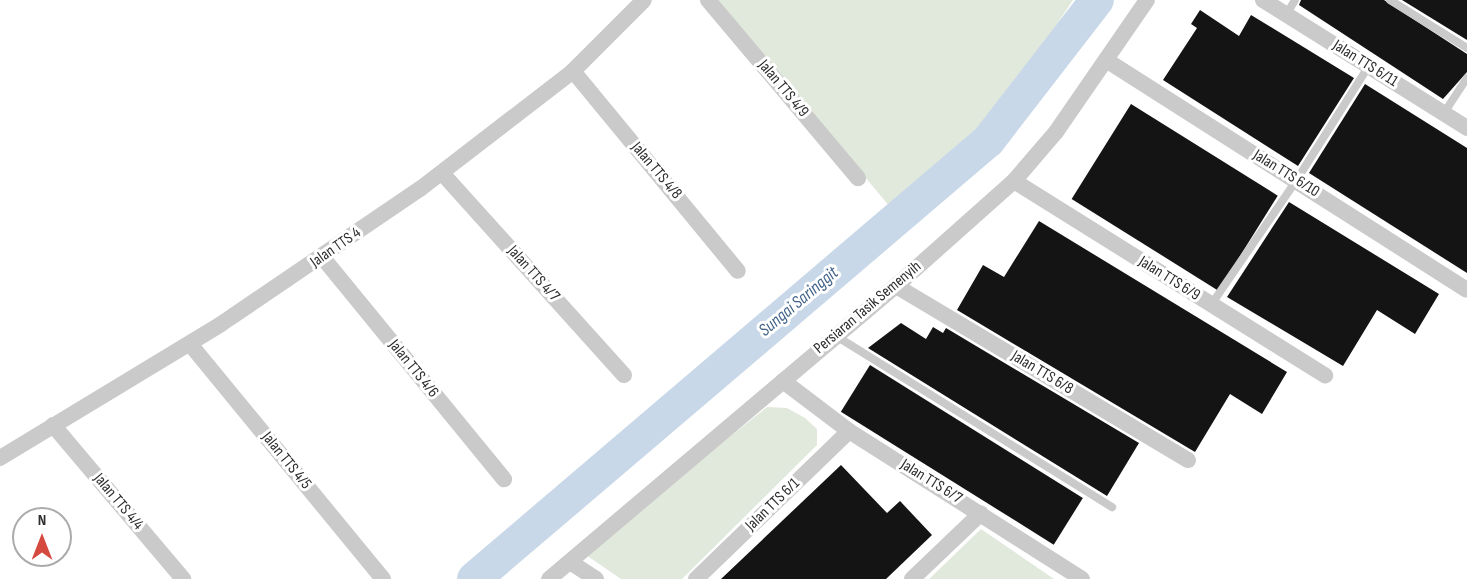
<!DOCTYPE html>
<html>
<head>
<meta charset="utf-8">
<style>
	body { margin:0 }
	#map { position:relative; width:1467px; height:579px; overflow:hidden; background:#fff; font-family:"Sofia Sans Condensed",sans-serif }
	div>[style] { position:absolute }
	[style*='--x'] { left:calc(var(--x)*1px); top:calc(var(--y)*1px); width:calc(var(--w)*1px); rotate:calc(var(--a)*1deg) }
	.green>* { inset:0; background:#e1e9dc }
	.river>* { height:34px; margin:-17px; padding:0 17px; transform-origin:17px; border-radius:17px; background:#c9d8e8 }
	.building>* { inset:0; background:#141414; transform-origin:0 0 }
	.service>* { height:8px; margin:-4px; padding:0 4px; transform-origin:4px; border-radius:4px; background:#cacaca }
	.minor>* { height:16px; margin:-8px; padding:0 8px; transform-origin:8px; border-radius:8px; background:#cacaca }
	span { translate:-50% -50%; white-space:nowrap; text-align:center; line-height:1.15; -webkit-text-stroke:6px #fff; paint-order:stroke }
	.street-label { font-size:16px; color:#2d2d2d }
	.water-label { font-size:18px; color:#426388; font-style:italic }
	.north { position:absolute; left:12px; top:507px; width:60px; height:60px; box-sizing:border-box; background:#fff; border:2px solid #ababab; border-radius:50%; rotate:0deg; font-size:16px; font-weight:700; line-height:24px; text-align:center; color:#2d2d2d }
	.north::after { content:''; display:block; margin:auto; width:21px; height:27px; background:#d6493e; clip-path:polygon(50% 0,100% 100%,50% 72%,0 100%) }
</style>
</head>
<body>
<div id="map">
	<div class="green">
		<i style="clip-path:polygon(718px 0,1073px 0,996px 116px,890px 207px)"></i>
		<i style="clip-path:polygon(767px 407px,787px 408px,805px 418px,817px 429px,817px 445px,682px 579px,621px 579px,583px 553px)"></i>
		<i style="clip-path:polygon(981px 529px,1054px 579px,929px 579px)"></i>
	</div>
	<div class="river">
		<i style="--x:474;--y:579;--w:675;--a:-40.44"></i>
		<i style="--x:988;--y:141;--w:178;--a:-52.3"></i>
	</div>
	<div class="building">
		<i style="clip-path:polygon(1301px 0,1384px 0,1467px 54px,1467px 72px,1443px 99px,1299px 5px)"></i>
		<i style="clip-path:polygon(1402px 0,1467px 0,1467px 40px)"></i>
		<i style="clip-path:polygon(1200px 10px,1239px 36px,1251px 15px,1354px 78px,1298px 166px,1163px 80px,1197px 28px,1191px 24px)"></i>
		<i style="clip-path:polygon(1365px 84px,1467px 148px,1467px 273px,1309px 173px)"></i>
		<i style="left:1131px;top:104px;width:173px;height:112px;rotate:32deg"></i>
		<i style="clip-path:polygon(1289px 202px,1439px 294px,1415px 334px,1377px 310px,1343px 366px,1227px 297px)"></i>
		<i style="clip-path:polygon(1039px 221px,1287px 372px,1262px 414px,1230px 394px,1195px 452px,957px 310px,983px 265px,1004px 277px)"></i>
		<i style="clip-path:polygon(901px 323px,926px 339px,933px 327px,943px 333px,946px 328px,1139px 443px,1107px 496px,868px 348px)"></i>
		<i style="left:870px;top:365px;width:251px;height:55px;rotate:32deg"></i>
		<i style="clip-path:polygon(841px 465px,887px 513px,900px 501px,932px 535px,886px 579px,721px 579px)"></i>
	</div>
	<div class="service">
		<i style="--x:1390;--y:0;--w:91;--a:31.9"></i>
		<i style="--x:1286;--y:15;--w:17;--a:-59"></i>
		<i style="--x:1444;--y:113;--w:42;--a:-56.7"></i>
		<i style="--x:1211;--y:305;--w:150;--a:-55.6"></i>
		<i style="--x:1296;--y:181;--w:135;--a:-57.7"></i>
		<i style="--x:836;--y:336;--w:325;--a:31.8"></i>
	</div>
	<div class="minor">
		<i style="--x:708;--y:0;--w:233;--a:49.9"></i>
		<i style="--x:1263;--y:0;--w:241;--a:32.1"></i>
		<i style="--x:1106;--y:60;--w:427;--a:32.5"></i>
		<i style="--x:573;--y:71;--w:259;--a:50.5"></i>
		<i style="--x:442;--y:173;--w:272;--a:48"></i>
		<i style="--x:1014;--y:181;--w:367;--a:32"></i>
		<i style="--x:323;--y:258;--w:286;--a:50.7"></i>
		<i style="--x:896;--y:286;--w:340;--a:30.8"></i>
		<i style="--x:190;--y:344;--w:304;--a:50.6"></i>
		<i style="--x:783;--y:381;--w:83;--a:37.1"></i>
		<i style="--x:849;--y:431;--w:276;--a:32.4"></i>
		<i style="--x:53;--y:425;--w:202;--a:49.8"></i>
		<i style="--x:0;--y:458;--w:258;--a:-31.2"></i>
		<i style="--x:221;--y:324;--w:240;--a:-34.2"></i>
		<i style="--x:420;--y:189;--w:193;--a:-37.6"></i>
		<i style="--x:573;--y:71;--w:100;--a:-45"></i>
		<i style="--x:570;--y:562;--w:31;--a:33"></i>
		<i style="--x:549;--y:579;--w:454;--a:-40.2"></i>
		<i style="--x:896;--y:286;--w:158;--a:-41.7"></i>
		<i style="--x:1014;--y:181;--w:65;--a:-49.4"></i>
		<i style="--x:1056;--y:132;--w:160;--a:-55.4"></i>
		<i style="--x:696;--y:579;--w:213;--a:-44"></i>
		<i style="--x:912;--y:579;--w:95;--a:-43.7"></i>
	</div>
	<div class="street-label">
		<span style="left:1365px;top:64px;rotate:32deg">Jalan TTS 6/11</span>
		<span style="left:783px;top:89px;rotate:50deg">Jalan TTS 4/9</span>
		<span style="left:656px;top:171px;rotate:50deg">Jalan TTS 4/8</span>
		<span style="left:1286px;top:174px;rotate:32deg">Jalan TTS 6/10</span>
		<span style="left:336px;top:248px;rotate:-35deg">Jalan TTS 4</span>
		<span style="left:533px;top:274px;rotate:48deg">Jalan TTS 4/7</span>
		<span style="left:1169px;top:279px;rotate:32deg">Jalan TTS 6/9</span>
		<span style="left:868px;top:308px;rotate:-40deg">Persiaran Tasik Semenyih</span>
		<span style="left:413px;top:369px;rotate:51deg">Jalan TTS 4/6</span>
		<span style="left:1042px;top:373px;rotate:31deg">Jalan TTS 6/8</span>
		<span style="left:286px;top:461px;rotate:51deg">Jalan TTS 4/5</span>
		<span style="left:931px;top:482px;rotate:32deg">Jalan TTS 6/7</span>
		<span style="left:118px;top:502px;rotate:50deg">Jalan TTS 4/4</span>
		<span style="left:773px;top:505px;rotate:-44deg">Jalan TTS 6/1</span>
	</div>
	<div class="water-label">
		<span style="left:799px;top:302px;rotate:-40deg">Sungai Saringgit</span>
	</div>
	<div class="north">N</div>
</div>
</body>
</html>
